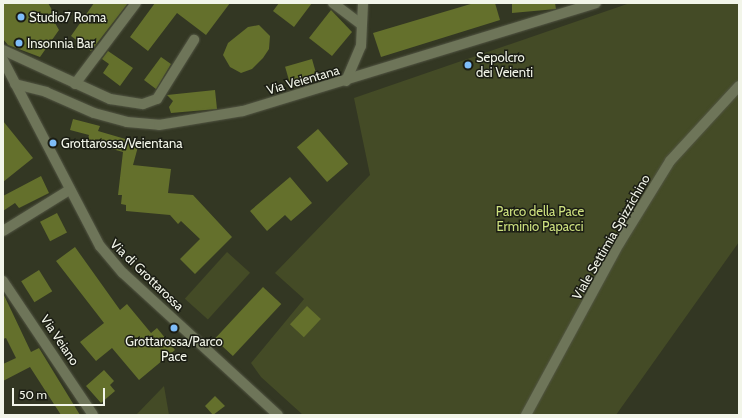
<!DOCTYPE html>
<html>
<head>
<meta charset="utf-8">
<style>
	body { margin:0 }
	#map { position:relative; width:742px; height:418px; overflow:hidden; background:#333723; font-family:Cabin,sans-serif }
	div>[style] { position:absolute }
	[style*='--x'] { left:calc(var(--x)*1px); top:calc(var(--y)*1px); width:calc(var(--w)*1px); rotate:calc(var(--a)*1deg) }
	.green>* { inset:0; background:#444b26; transform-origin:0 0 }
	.building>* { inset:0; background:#64702c; transform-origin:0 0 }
	.roads { filter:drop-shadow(0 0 1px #525543) drop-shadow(0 0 1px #525543) }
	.minor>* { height:10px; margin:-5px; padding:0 5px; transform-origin:5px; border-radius:5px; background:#6e7559 }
	.dots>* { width:11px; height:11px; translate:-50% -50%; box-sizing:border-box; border:2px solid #1b1d14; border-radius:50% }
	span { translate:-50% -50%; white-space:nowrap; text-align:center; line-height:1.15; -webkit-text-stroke:3px #1b1d14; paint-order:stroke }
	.poi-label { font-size:13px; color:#f2f5e9 }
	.left { translate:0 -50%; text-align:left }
	.street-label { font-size:13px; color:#f2f5e9 }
	.park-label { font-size:13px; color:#cde07f }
	.frame { position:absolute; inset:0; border:4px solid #f2f5e9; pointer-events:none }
	.scale { position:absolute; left:12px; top:388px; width:93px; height:18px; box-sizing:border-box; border:2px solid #f2f5e9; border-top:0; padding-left:5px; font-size:12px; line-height:14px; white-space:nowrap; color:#f2f5e9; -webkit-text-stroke:3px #1b1d14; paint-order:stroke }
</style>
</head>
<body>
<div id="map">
	<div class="green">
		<i style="clip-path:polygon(630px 3px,739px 3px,739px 242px,616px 415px,303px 415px,261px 377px,251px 363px,304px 299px,275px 273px,370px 175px,354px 98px)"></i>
		<i style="left:227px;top:252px;width:31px;height:63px;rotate:42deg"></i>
		<i style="clip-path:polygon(164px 386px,169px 415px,136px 415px)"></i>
	</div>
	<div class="building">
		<i style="clip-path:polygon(3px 3px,48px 3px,58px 20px,55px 23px,59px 30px,40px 57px,8px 45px,3px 39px)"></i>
		<i style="clip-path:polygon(94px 3px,128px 3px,91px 51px,71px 36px)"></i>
		<i style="clip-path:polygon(155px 3px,230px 3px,206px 35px,177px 13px,148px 51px,130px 37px)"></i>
		<i style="clip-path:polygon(279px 3px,312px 3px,294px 27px,273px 11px)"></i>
		<i style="clip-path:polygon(474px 3px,495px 3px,500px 20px,381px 57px,373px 33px)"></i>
		<i style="clip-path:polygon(512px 3px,555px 3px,556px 9px,512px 13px)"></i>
		<i style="clip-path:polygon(331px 10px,352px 32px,332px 56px,309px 38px)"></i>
		<i style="clip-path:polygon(259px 25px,270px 36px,269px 49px,263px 58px,252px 69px,241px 73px,230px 67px,223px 55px,228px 43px,248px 27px)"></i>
		<i style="clip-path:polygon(108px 51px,133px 68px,120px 86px,103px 73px,109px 64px,102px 59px)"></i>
		<i style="clip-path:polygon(161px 57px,171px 64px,156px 89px,144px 80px)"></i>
		<i style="left:312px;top:59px;width:22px;height:28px;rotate:74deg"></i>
		<i style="clip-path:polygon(215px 90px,217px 109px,171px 113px,169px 107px,173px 101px,167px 95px)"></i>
		<i style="clip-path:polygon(73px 119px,100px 126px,98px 131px,139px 143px,133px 165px,171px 169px,168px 193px,193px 195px,232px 237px,195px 274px,180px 259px,200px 239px,181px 221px,178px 224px,170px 215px,126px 211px,126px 205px,121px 204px,122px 195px,118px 195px,123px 152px,87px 142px,89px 135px,70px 130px)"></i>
		<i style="clip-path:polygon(3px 121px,33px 158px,3px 182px)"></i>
		<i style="left:318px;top:129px;width:46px;height:28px;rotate:49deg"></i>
		<i style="clip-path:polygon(41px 176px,49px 193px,19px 208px,15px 203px,3px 211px,3px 196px)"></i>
		<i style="clip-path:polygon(290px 177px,312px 203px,291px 221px,285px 215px,267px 231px,250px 211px)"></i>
		<i style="left:57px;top:213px;width:22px;height:19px;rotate:63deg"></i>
		<i style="clip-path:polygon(75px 247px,120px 310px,127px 304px,151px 333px,157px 328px,175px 350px,139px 380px,112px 348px,96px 361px,80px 342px,104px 323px,56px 261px)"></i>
		<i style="left:39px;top:270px;width:25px;height:21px;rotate:58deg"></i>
		<i style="left:263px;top:287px;width:25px;height:71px;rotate:43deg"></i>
		<i style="clip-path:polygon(3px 293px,31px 352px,39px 348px,80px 415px,61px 415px,30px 367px,3px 381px,3px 364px,16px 358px,6px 338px,3px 339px)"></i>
		<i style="left:307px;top:306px;width:19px;height:25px;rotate:43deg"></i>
		<i style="clip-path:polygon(104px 370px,114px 381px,110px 385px,115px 391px,101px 403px,86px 386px)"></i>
		<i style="clip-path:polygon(215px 396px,225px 406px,213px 415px,205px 406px)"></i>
	</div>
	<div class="roads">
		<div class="minor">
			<i style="--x:333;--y:3;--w:36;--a:37"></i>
			<i style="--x:3;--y:50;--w:118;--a:24.6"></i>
			<i style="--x:110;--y:99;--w:33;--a:9"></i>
			<i style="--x:143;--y:104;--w:15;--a:-20"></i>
			<i style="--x:157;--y:99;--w:70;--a:-57.9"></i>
			<i style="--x:3;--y:60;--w:210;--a:62.5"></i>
			<i style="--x:100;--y:246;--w:35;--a:50"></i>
			<i style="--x:123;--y:273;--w:210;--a:42.5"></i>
			<i style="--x:346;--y:81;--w:38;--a:-67"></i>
			<i style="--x:361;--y:46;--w:43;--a:-87.3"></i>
			<i style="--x:15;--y:84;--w:32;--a:14"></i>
			<i style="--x:46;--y:92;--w:52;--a:23.6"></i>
			<i style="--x:94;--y:113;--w:34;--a:15"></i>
			<i style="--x:127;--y:122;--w:32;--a:5"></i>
			<i style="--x:159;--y:125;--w:85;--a:-9.5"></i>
			<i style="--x:243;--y:111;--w:369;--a:-17"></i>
			<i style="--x:75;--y:84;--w:101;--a:-53"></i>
			<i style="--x:3;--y:231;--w:78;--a:-31.8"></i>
			<i style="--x:3;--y:281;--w:161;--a:56.1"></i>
			<i style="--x:526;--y:415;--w:195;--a:-61.5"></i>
			<i style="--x:619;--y:244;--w:97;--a:-58.4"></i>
			<i style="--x:670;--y:161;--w:102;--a:-47.4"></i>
		</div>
	</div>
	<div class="dots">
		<i style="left:21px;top:17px;background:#7ebdf9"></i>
		<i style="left:19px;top:43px;background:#7ebdf9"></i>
		<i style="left:468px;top:65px;background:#7ebdf9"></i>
		<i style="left:53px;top:143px;background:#7ebdf9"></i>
		<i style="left:174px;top:328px;background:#7ebdf9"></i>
	</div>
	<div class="poi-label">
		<span class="left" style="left:29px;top:17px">Studio7 Roma</span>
		<span class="left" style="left:27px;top:43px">Insonnia Bar</span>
		<span class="left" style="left:476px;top:65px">Sepolcro<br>dei Veienti</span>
		<span class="left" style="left:61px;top:143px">Grottarossa/Veientana</span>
		<span style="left:174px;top:349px">Grottarossa/Parco<br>Pace</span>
	</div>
	<div class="street-label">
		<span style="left:303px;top:80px;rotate:-16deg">Via Veientana</span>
		<span style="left:611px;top:237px;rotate:-60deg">Viale Settimia Spizzichino</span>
		<span style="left:147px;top:275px;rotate:44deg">Via di Grottarossa</span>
		<span style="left:60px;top:340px;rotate:56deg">Via Veiano</span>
	</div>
	<div class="park-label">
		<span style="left:540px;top:219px">Parco della Pace<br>Erminio Papacci</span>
	</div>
	<div class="frame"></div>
	<div class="scale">50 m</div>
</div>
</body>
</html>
